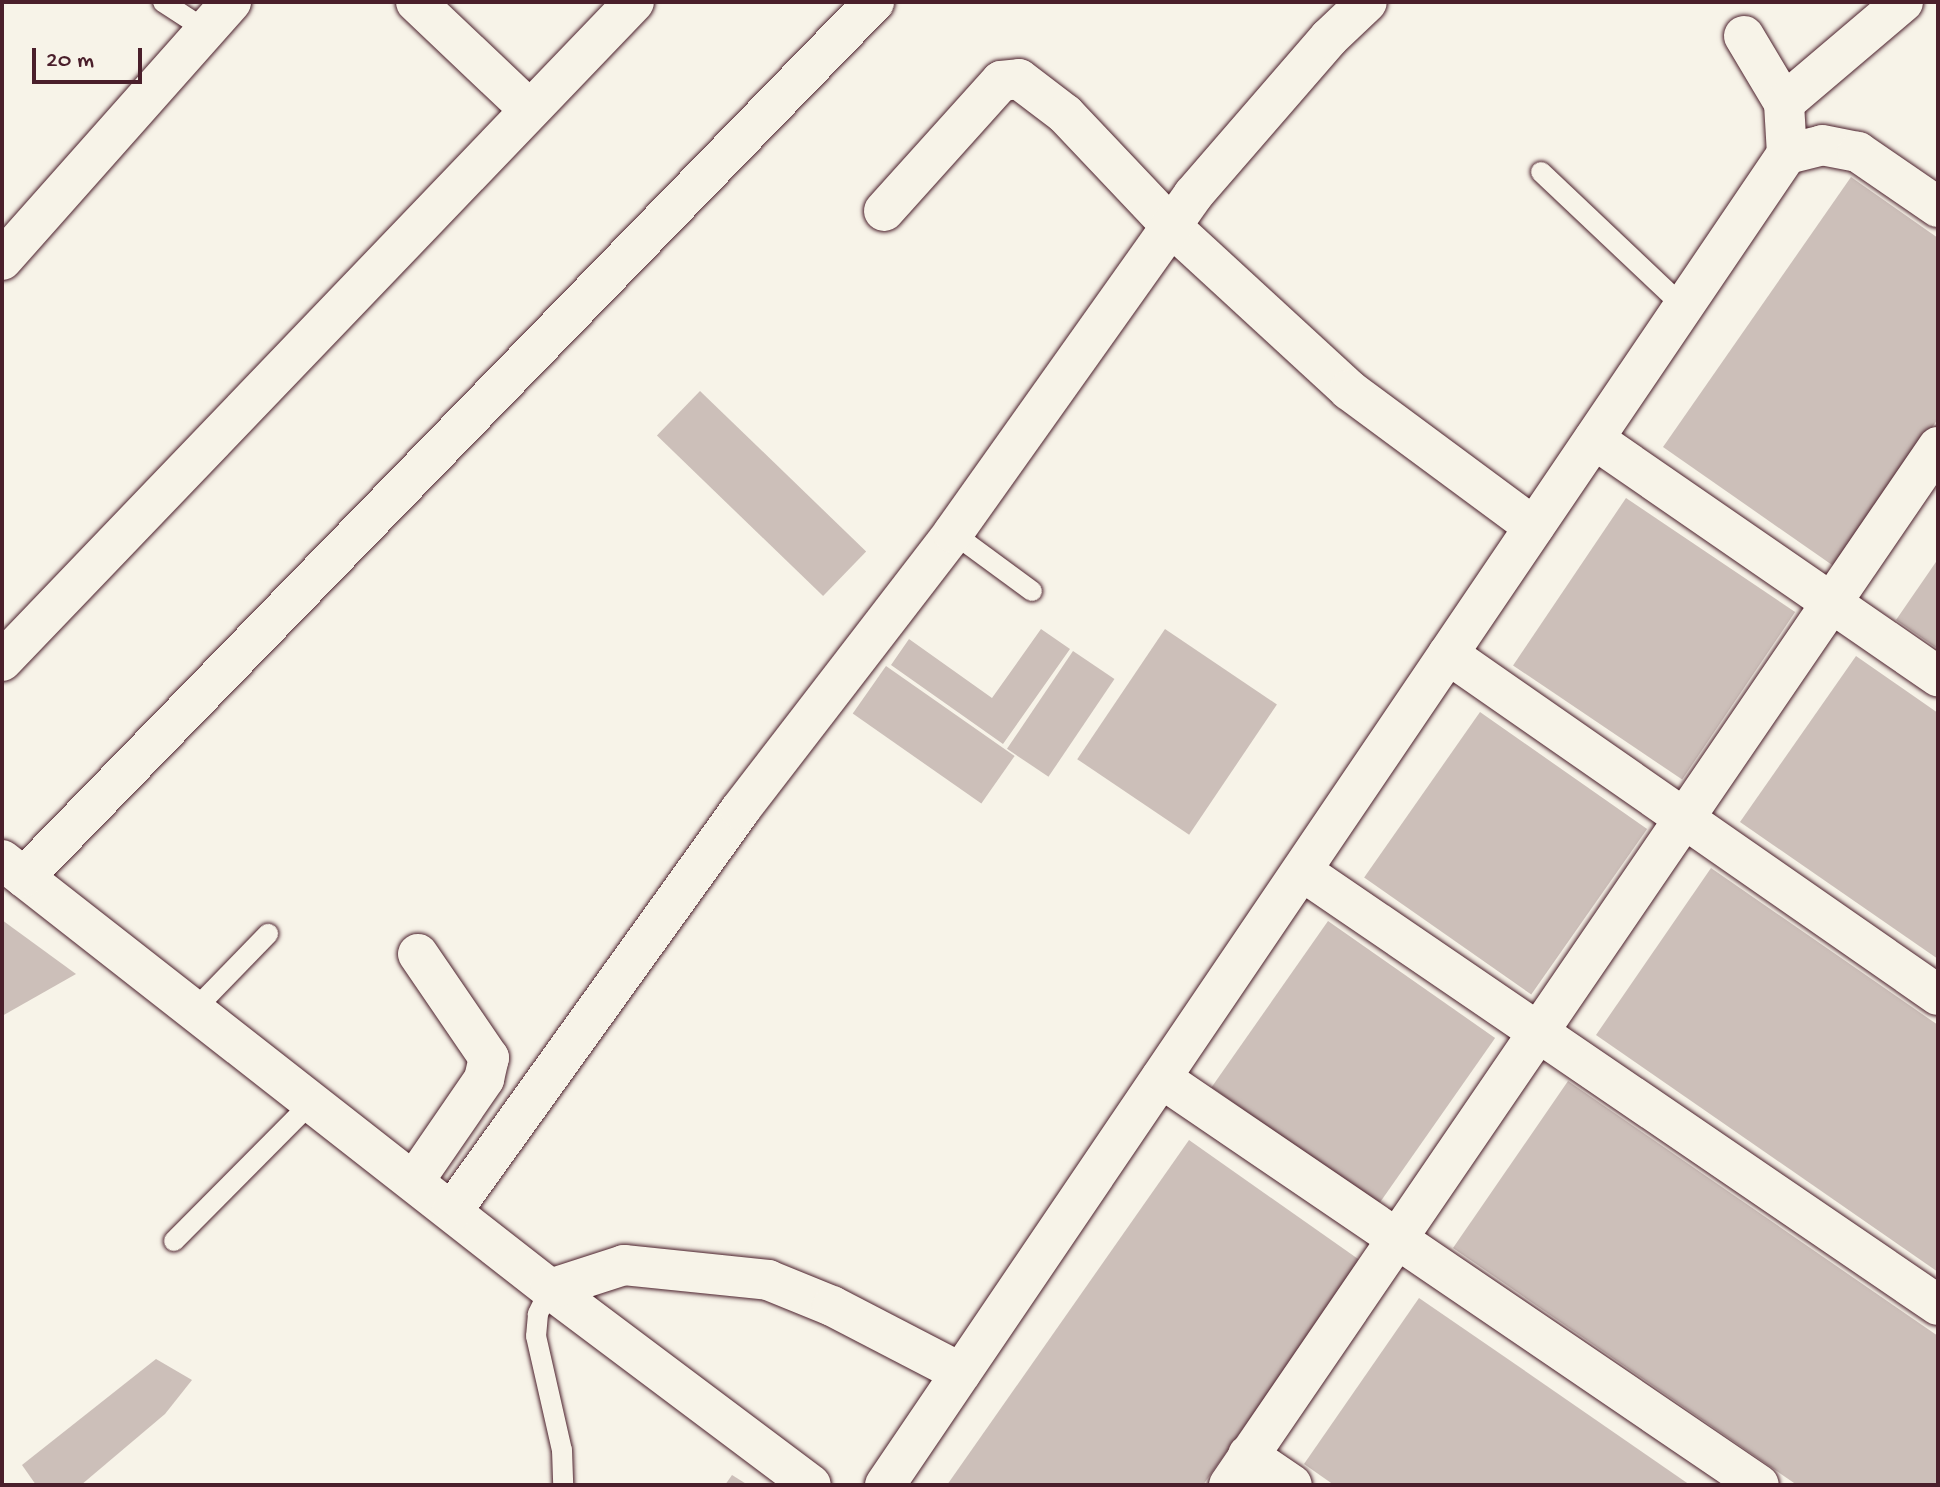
<!DOCTYPE html>
<html>
<head>
<meta charset="utf-8">
<style>
	body { margin:0 }
	#map { position:relative; width:1940px; height:1487px; overflow:hidden; background:#f7f3e8; font-family:"Gochi Hand",sans-serif }
	div>[style] { position:absolute }
	[style*='--x'] { left:calc(var(--x)*1px); top:calc(var(--y)*1px); width:calc(var(--w)*1px); rotate:calc(var(--a)*1deg) }
	.building>* { inset:0; background:#ccbfb9; transform-origin:0 0 }
	.roads { filter:drop-shadow(0 0 2px #4a1f2b) drop-shadow(0 0 2px #4a1f2b) }
	.lane>* { height:20px; margin:-10px; padding:0 10px; transform-origin:10px; border-radius:10px; background:#f7f3e8 }
	.street>* { height:40px; margin:-20px; padding:0 20px; transform-origin:20px; border-radius:20px; background:#f7f3e8 }
	span { translate:-50% -50%; white-space:nowrap; text-align:center; line-height:1.15; -webkit-text-stroke:6px #f7f3e8; paint-order:stroke }
	.frame { position:absolute; inset:0; border:4px solid #4a1f2b; pointer-events:none }
	.scale { position:absolute; left:32px; top:48px; width:110px; height:36px; box-sizing:border-box; border:4px solid #4a1f2b; border-top:0; padding-left:10px; font-size:24px; line-height:28px; white-space:nowrap; color:#4a1f2b; -webkit-text-stroke:6px #f7f3e8; paint-order:stroke }
</style>
</head>
<body>
<div id="map">
	<div class="building">
		<i style="clip-path:polygon(1851px 177px,1938px 238px,1938px 419px,1835px 567px,1663px 447px)"></i>
		<i style="left:700px;top:391px;width:231px;height:62px;rotate:44deg"></i>
		<i style="left:1626px;top:498px;width:204px;height:202px;rotate:34deg"></i>
		<i style="clip-path:polygon(1938px 559px,1938px 649px,1896px 620px)"></i>
		<i style="clip-path:polygon(1041px 629px,1070px 649px,1003px 744px,891px 665px,909px 639px,992px 698px)"></i>
		<i style="left:1165px;top:629px;width:135px;height:157px;rotate:34deg"></i>
		<i style="left:1073px;top:651px;width:50px;height:118px;rotate:34deg"></i>
		<i style="clip-path:polygon(1856px 656px,1938px 713px,1938px 959px,1740px 822px)"></i>
		<i style="left:886px;top:666px;width:157px;height:58px;rotate:35deg"></i>
		<i style="left:1480px;top:712px;width:204px;height:202px;rotate:35deg"></i>
		<i style="clip-path:polygon(1711px 868px,1938px 1025px,1938px 1272px,1596px 1035px)"></i>
		<i style="clip-path:polygon(2px 920px,76px 974px,2px 1016px)"></i>
		<i style="left:1328px;top:921px;width:204px;height:203px;rotate:35deg"></i>
		<i style="clip-path:polygon(1568px 1081px,1938px 1336px,1938px 1485px,1797px 1485px,1453px 1248px)"></i>
		<i style="clip-path:polygon(1189px 1140px,1361px 1261px,1203px 1485px,947px 1485px)"></i>
		<i style="clip-path:polygon(1419px 1298px,1502px 1355px,1690px 1485px,1334px 1485px,1304px 1464px)"></i>
		<i style="clip-path:polygon(156px 1359px,192px 1380px,165px 1414px,81px 1485px,36px 1485px,22px 1465px)"></i>
		<i style="clip-path:polygon(732px 1475px,748px 1485px,725px 1485px)"></i>
	</div>
	<div class="roads">
		<div class="lane">
			<i style="--x:163;--y:2;--w:51;--a:33.1"></i>
			<i style="--x:1541;--y:172;--w:197;--a:43.4"></i>
			<i style="--x:953;--y:533;--w:98;--a:36.3"></i>
			<i style="--x:195;--y:1009;--w:105;--a:-45.8"></i>
			<i style="--x:174;--y:1241;--w:199;--a:-45.2"></i>
			<i style="--x:550;--y:1289;--w:28;--a:116"></i>
			<i style="--x:538;--y:1314;--w:22;--a:95"></i>
			<i style="--x:536;--y:1336;--w:117;--a:77.2"></i>
			<i style="--x:562;--y:1450;--w:35;--a:88"></i>
		</div>
		<div class="street">
			<i style="--x:416;--y:2;--w:157;--a:43.5"></i>
			<i style="--x:1744;--y:36;--w:78;--a:59.2"></i>
			<i style="--x:1787;--y:154;--w:36;--a:-14"></i>
			<i style="--x:1822;--y:145;--w:37;--a:11"></i>
			<i style="--x:1858;--y:152;--w:97;--a:34.5"></i>
			<i style="--x:884;--y:211;--w:175;--a:-48"></i>
			<i style="--x:1001;--y:81;--w:18;--a:-6"></i>
			<i style="--x:1019;--y:79;--w:58;--a:37.3"></i>
			<i style="--x:1065;--y:114;--w:156;--a:46.6"></i>
			<i style="--x:1172;--y:227;--w:241;--a:42.6"></i>
			<i style="--x:1349;--y:390;--w:230;--a:36.5"></i>
			<i style="--x:2;--y:260;--w:345;--a:-48.4"></i>
			<i style="--x:1594;--y:439;--w:418;--a:34.6"></i>
			<i style="--x:1448;--y:654;--w:597;--a:34.83"></i>
			<i style="--x:2;--y:661;--w:913;--a:-46.2"></i>
			<i style="--x:2;--y:860;--w:696;--a:38.06"></i>
			<i style="--x:550;--y:1289;--w:326;--a:36.9"></i>
			<i style="--x:1302;--y:871;--w:770;--a:34.31"></i>
			<i style="--x:24;--y:877;--w:1220;--a:-45.83"></i>
			<i style="--x:1161;--y:1078;--w:723;--a:34.24"></i>
			<i style="--x:414;--y:1181;--w:124;--a:-55.5"></i>
			<i style="--x:484;--y:1079;--w:22;--a:-77"></i>
			<i style="--x:489;--y:1058;--w:126;--a:-124.3"></i>
			<i style="--x:452;--y:1211;--w:494;--a:-54.3"></i>
			<i style="--x:740;--y:810;--w:349;--a:-52.4"></i>
			<i style="--x:953;--y:533;--w:415;--a:-54.6"></i>
			<i style="--x:1193;--y:195;--w:208;--a:-49.1"></i>
			<i style="--x:1329;--y:38;--w:52;--a:-43.5"></i>
			<i style="--x:550;--y:1289;--w:78;--a:-18"></i>
			<i style="--x:624;--y:1265;--w:145;--a:5.9"></i>
			<i style="--x:768;--y:1280;--w:69;--a:22.1"></i>
			<i style="--x:832;--y:1306;--w:145;--a:27.4"></i>
			<i style="--x:1248;--y:1455;--w:53;--a:34.3"></i>
			<i style="--x:885;--y:1485;--w:1608;--a:-55.88"></i>
			<i style="--x:1787;--y:154;--w:51;--a:-93.4"></i>
			<i style="--x:1784;--y:103;--w:156;--a:-40.3"></i>
			<i style="--x:1229;--y:1485;--w:1257;--a:-55.67"></i>
		</div>
	</div>
	<div class="frame"></div>
	<div class="scale">20 m</div>
</div>
</body>
</html>
